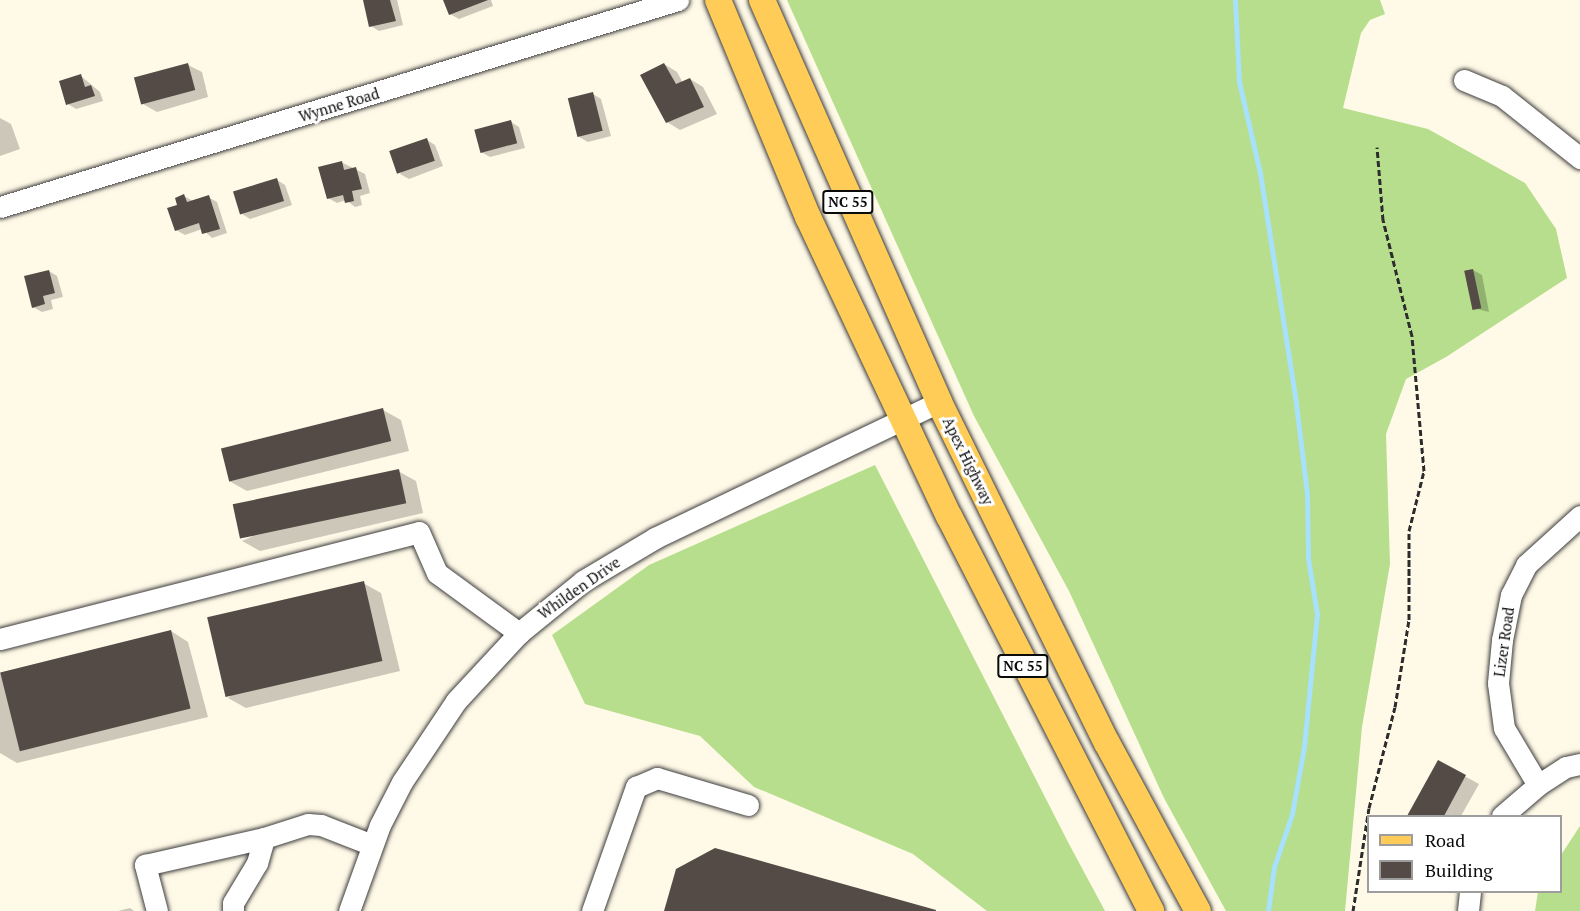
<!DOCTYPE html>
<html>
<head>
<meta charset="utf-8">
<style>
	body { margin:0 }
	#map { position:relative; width:1580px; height:911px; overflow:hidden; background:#fff9e7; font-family:"PT Serif",serif }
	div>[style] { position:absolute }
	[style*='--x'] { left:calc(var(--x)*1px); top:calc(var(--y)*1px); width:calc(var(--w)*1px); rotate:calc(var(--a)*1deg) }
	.forest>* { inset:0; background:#b6de8c }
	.shadow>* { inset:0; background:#0003 }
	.stream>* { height:5px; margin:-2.5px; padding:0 2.5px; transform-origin:2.5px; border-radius:2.5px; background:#a7e1fb }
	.building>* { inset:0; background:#544a46; transform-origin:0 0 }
	.path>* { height:3px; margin-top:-1.5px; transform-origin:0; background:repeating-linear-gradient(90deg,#2c2c2c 0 6px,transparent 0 9px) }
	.roads { filter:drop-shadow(0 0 2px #3d3d3d) drop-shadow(0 0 2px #3d3d3d) }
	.minor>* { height:21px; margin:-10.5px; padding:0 10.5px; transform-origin:10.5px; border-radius:10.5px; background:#fff }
	.major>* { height:26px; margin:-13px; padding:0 13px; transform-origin:13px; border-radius:13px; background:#ffcc57 }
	span { translate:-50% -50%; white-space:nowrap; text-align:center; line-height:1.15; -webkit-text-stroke:6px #fff; paint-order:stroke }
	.shield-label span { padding:2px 4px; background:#fff; border:2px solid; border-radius:4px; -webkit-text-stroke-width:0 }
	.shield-label { font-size:14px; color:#0a0a0a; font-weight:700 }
	.street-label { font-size:15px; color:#0a0a0a }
	.legend { position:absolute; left:1367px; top:815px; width:195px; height:78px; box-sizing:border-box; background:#fff; border:2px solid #9d9d9d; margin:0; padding:8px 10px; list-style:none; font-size:18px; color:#0a0a0a }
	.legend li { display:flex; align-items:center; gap:12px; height:30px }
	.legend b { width:30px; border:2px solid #9d9d9d }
</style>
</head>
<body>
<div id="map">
	<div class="forest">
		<i style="clip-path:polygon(787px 0,1380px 0,1385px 14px,1370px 20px,1361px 33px,1343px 108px,1428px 129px,1525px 183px,1556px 229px,1567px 278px,1446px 357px,1406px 379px,1386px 434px,1390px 564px,1362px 727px,1345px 911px,1226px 911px,1164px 798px,1069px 591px,974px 416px)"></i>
		<i style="clip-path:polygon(875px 465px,1069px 844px,1105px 911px,987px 911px,913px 854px,754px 787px,700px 736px,585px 704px,552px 635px,649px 565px)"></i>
		<i style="clip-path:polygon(1580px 826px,1580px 911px,1535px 911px,1538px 892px,1560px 892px,1561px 855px)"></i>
	</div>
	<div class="shadow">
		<i style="clip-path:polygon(364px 0,397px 0,403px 25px,379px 31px,371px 26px)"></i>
		<i style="clip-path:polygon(445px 0,491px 0,493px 6px,459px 19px,450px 14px)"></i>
		<i style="clip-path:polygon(664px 64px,677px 72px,683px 83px,690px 79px,703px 87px,717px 114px,680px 130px,667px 122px)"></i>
		<i style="clip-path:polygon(188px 65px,202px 72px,208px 97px,157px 112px,143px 104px)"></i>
		<i style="clip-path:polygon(81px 76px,100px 92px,103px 101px,76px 109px,68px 104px)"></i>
		<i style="clip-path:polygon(593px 94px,601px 99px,611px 136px,588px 142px,579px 137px)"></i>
		<i style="clip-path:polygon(0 118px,11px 124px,20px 149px,0 156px)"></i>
		<i style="clip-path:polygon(511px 122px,519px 127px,525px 148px,490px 157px,481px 152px)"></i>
		<i style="clip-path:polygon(427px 140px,435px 145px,443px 166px,409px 179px,400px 174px)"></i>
		<i style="clip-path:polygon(341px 162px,365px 174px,370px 193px,360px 196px,362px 205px,355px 207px,346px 200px,337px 203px,328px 198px)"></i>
		<i style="clip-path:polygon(277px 180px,285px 185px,292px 205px,250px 219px,242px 214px)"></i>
		<i style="clip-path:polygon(184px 196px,193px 201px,208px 197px,217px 202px,227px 233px,212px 238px,202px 229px,185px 235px,176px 230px)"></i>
		<i style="clip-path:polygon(1473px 270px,1482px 275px,1489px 312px,1473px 308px)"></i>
		<i style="clip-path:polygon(49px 271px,57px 276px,63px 297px,51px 300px,53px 309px,42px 312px,33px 307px)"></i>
		<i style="clip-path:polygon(383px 410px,401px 420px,409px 451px,247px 491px,229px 481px)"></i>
		<i style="clip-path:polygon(398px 471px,416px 481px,423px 513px,260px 551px,242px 541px)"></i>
		<i style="clip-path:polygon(363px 583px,381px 593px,400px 671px,246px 708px,228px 698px)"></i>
		<i style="clip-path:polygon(171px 631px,188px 642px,208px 717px,17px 763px,0 753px,0 673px)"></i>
		<i style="clip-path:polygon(1439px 762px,1479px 784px,1461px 816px,1409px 816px)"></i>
		<i style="clip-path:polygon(130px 908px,134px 911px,118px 911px)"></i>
	</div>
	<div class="stream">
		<i style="--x:1235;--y:0;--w:82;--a:87.2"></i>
		<i style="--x:1239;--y:82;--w:93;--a:77"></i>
		<i style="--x:1260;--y:173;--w:234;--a:81.1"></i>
		<i style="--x:1296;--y:404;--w:90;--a:83"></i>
		<i style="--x:1307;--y:493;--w:65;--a:89.1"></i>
		<i style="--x:1308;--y:558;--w:57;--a:80.9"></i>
		<i style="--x:1317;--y:614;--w:134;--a:95.6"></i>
		<i style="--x:1304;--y:747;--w:68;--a:100.2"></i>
		<i style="--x:1292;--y:814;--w:56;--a:108.8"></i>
		<i style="--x:1274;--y:867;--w:44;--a:97.8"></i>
	</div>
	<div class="building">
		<i style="clip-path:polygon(363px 0,390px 0,396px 21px,369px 27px)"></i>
		<i style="clip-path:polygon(443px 0,488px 0,449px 15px)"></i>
		<i style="left:188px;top:63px;width:28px;height:56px;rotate:75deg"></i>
		<i style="clip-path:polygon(664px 63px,676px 84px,690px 78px,704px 107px,666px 123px,640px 75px)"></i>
		<i style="clip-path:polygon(81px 74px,85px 87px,91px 85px,95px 96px,66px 105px,59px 81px)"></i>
		<i style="left:593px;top:92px;width:40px;height:26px;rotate:76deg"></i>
		<i style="left:511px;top:120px;width:24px;height:38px;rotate:75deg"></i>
		<i style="left:427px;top:138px;width:24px;height:40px;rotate:71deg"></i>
		<i style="clip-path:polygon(342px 161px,344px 170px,356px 167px,362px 189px,352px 191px,354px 201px,345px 203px,343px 195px,327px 199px,318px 167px)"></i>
		<i style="left:277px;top:178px;width:24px;height:46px;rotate:73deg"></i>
		<i style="clip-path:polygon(184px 194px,187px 202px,209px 195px,220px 229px,202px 234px,199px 223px,175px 231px,167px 208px,177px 205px,175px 198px)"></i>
		<i style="left:1473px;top:269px;width:40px;height:9px;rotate:78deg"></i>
		<i style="clip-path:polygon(49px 270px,55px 293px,43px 296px,45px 304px,32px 308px,24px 276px)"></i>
		<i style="left:383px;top:408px;width:34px;height:167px;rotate:76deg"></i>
		<i style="left:399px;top:469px;width:35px;height:170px;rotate:78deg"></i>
		<i style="left:364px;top:581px;width:82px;height:161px;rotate:77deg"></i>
		<i style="left:171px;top:630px;width:81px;height:176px;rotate:76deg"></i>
		<i style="clip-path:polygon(1438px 760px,1466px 775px,1444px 816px,1407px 816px)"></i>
		<i style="clip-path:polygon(715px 848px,936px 910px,936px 911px,664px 911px,676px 869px)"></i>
	</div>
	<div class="path">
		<i style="--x:1353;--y:911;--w:104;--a:-81.2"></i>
		<i style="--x:1369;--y:808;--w:104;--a:-75.6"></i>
		<i style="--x:1395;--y:707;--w:88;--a:-80.9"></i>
		<i style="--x:1409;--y:620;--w:89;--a:-90"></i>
		<i style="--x:1409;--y:531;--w:62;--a:-76"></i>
		<i style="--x:1424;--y:471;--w:136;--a:-95.1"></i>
		<i style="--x:1412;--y:336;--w:120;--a:-104"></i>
		<i style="--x:1383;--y:220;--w:73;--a:-94.7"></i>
	</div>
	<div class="roads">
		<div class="minor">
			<i style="--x:1464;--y:80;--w:41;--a:22.8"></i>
			<i style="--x:1502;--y:96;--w:100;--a:38.5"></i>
			<i style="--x:0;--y:207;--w:709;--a:-16.98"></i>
			<i style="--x:0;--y:639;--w:432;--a:-14.3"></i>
			<i style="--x:419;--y:532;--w:45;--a:66.3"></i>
			<i style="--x:437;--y:573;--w:102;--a:36.2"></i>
			<i style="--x:1538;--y:785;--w:66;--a:-120.8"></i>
			<i style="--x:1504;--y:728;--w:45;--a:-97.6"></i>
			<i style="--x:1498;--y:683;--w:43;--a:-84.7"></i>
			<i style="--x:1502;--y:640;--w:46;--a:-78.7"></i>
			<i style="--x:1511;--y:595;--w:34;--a:-63"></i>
			<i style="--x:1526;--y:565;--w:73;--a:-42.2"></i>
			<i style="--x:1502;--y:816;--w:48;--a:-40.7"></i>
			<i style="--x:1538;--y:785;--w:33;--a:-33"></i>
			<i style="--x:1566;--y:767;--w:14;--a:-12"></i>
			<i style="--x:157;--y:911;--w:48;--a:-104.6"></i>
			<i style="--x:145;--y:865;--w:122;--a:-12.8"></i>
			<i style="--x:233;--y:911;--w:8;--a:-90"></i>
			<i style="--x:233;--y:903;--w:47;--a:-59"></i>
			<i style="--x:257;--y:863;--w:26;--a:-74"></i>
			<i style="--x:264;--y:838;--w:46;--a:-17.7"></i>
			<i style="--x:308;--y:824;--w:13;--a:4"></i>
			<i style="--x:321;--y:825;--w:55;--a:21.4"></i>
			<i style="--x:349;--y:911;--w:91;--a:-70.2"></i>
			<i style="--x:380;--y:825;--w:48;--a:-62.9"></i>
			<i style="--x:402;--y:782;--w:97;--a:-56.3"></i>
			<i style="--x:456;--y:701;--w:93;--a:-47.2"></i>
			<i style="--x:519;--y:633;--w:82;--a:-39.1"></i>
			<i style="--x:583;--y:581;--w:84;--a:-30.8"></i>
			<i style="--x:655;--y:538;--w:315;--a:-25.6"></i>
			<i style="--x:592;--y:911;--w:132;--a:-70.5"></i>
			<i style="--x:636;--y:787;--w:23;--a:-23"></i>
			<i style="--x:657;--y:778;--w:95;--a:16.5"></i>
			<i style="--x:1468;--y:911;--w:19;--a:-84"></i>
		</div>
		<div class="major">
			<i style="--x:718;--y:0;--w:235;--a:67.5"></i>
			<i style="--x:808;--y:217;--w:331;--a:64.8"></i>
			<i style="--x:949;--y:516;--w:444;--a:62.9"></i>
			<i style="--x:762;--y:0;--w:439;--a:66.2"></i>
			<i style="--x:939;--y:402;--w:380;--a:63.8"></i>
			<i style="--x:1107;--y:743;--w:191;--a:61.6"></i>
		</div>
	</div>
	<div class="shield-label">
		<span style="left:848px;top:202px">NC 55</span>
		<span style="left:1023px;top:666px">NC 55</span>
	</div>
	<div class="street-label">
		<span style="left:339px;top:105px;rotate:-17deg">Wynne Road</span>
		<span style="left:968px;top:461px;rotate:64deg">Apex Highway</span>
		<span style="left:579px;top:588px;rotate:-35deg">Whilden Drive</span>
		<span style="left:1504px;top:642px;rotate:-82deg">Lizer Road</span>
	</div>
	<ul class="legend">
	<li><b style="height:8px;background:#ffcc57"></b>Road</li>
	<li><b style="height:16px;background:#544a46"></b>Building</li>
	</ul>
</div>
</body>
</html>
